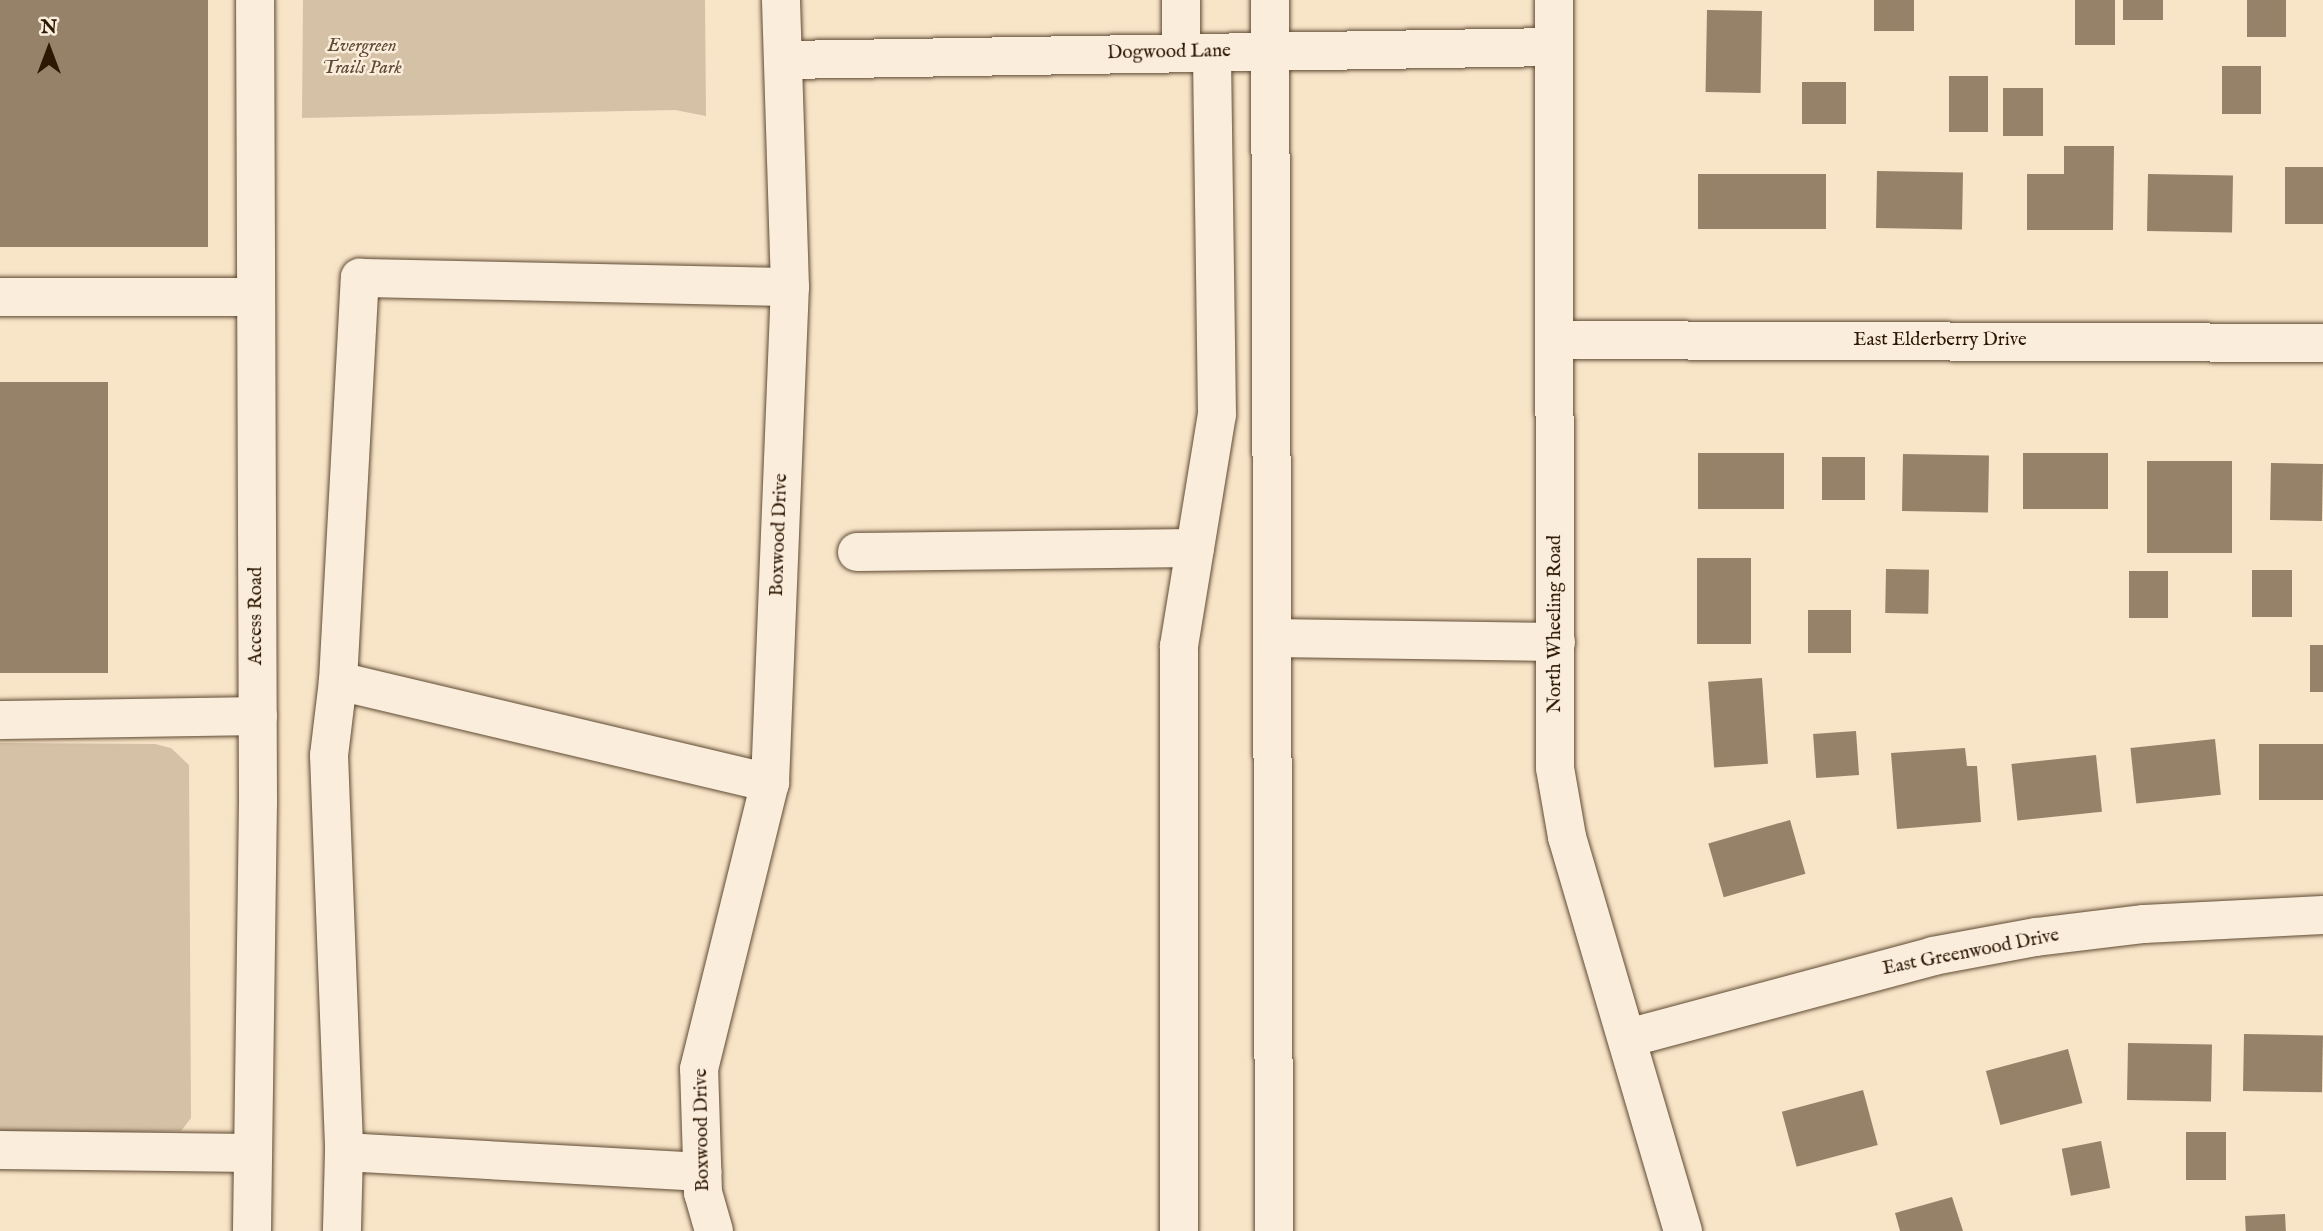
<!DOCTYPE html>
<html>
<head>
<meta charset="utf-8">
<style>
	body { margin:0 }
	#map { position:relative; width:2323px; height:1231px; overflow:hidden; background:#f8e4c7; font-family:"IM FELL English",serif }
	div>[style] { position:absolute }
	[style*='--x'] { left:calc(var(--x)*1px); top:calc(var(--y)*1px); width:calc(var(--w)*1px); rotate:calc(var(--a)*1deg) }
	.green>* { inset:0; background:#d5c1a6 }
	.building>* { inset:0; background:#968269; transform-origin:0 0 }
	.roads { filter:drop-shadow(0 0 2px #5f4b34) drop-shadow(0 0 2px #5f4b34) }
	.minor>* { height:38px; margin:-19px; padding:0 19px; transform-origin:19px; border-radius:19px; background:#faeddb }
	span { translate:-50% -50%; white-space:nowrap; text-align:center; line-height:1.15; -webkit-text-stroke:5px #faeddb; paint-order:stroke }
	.park-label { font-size:19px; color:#5f4b34; font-style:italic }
	.street-label { font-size:19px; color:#2c1803 }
	.north { position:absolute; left:14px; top:14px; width:70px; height:70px; -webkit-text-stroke:5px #faeddb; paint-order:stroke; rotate:0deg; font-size:19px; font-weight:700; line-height:28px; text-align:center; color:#2c1803 }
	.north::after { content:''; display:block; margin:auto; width:24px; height:32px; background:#2c1803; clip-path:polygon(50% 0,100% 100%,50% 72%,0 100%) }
</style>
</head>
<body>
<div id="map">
	<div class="green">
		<i style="clip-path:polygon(303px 0,705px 0,706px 116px,675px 110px,302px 118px)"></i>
		<i style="clip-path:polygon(0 743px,155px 744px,171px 748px,189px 765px,191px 1118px,181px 1131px,0 1134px)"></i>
	</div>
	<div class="building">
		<i style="left:0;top:0;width:208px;height:247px"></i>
		<i style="left:1874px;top:0;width:40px;height:31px"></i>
		<i style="left:2075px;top:0;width:40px;height:45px"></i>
		<i style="left:2123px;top:0;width:40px;height:20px"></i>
		<i style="left:2247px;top:0;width:39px;height:37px"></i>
		<i style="left:1707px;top:10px;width:55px;height:82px;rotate:1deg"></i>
		<i style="left:2222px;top:66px;width:39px;height:48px"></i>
		<i style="left:1988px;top:76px;width:56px;height:39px;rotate:90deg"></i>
		<i style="left:1802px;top:82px;width:44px;height:42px"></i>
		<i style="left:2003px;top:88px;width:40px;height:48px"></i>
		<i style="clip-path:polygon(2064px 146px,2114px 146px,2113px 230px,2027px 230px,2027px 174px,2064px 174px)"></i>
		<i style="left:2285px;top:167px;width:38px;height:57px"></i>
		<i style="left:1877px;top:171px;width:86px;height:57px;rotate:1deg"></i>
		<i style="left:1698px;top:174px;width:128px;height:55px"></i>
		<i style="left:2148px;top:174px;width:85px;height:57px;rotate:1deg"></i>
		<i style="left:0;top:382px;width:108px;height:291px"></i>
		<i style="left:1698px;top:453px;width:86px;height:56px"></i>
		<i style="left:2023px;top:453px;width:85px;height:56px"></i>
		<i style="left:1903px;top:454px;width:86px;height:57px;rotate:1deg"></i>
		<i style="left:1822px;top:457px;width:43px;height:43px"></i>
		<i style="left:2147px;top:461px;width:85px;height:92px"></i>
		<i style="left:2271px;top:463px;width:52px;height:57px;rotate:1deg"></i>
		<i style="left:1697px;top:558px;width:54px;height:86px"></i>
		<i style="left:1886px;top:569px;width:43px;height:44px;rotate:1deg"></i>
		<i style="left:2252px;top:570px;width:40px;height:47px"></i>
		<i style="left:2129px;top:571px;width:39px;height:47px"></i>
		<i style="left:1808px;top:610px;width:43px;height:43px"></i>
		<i style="left:2310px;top:645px;width:13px;height:47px"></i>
		<i style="left:1762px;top:678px;width:86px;height:54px;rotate:86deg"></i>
		<i style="left:1856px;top:731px;width:44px;height:43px;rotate:86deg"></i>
		<i style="left:2215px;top:739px;width:56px;height:85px;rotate:84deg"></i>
		<i style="left:2323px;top:744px;width:56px;height:64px;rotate:90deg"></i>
		<i style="clip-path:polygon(1965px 748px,1967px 766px,1977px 766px,1981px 822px,1897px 829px,1891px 753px)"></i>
		<i style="left:2096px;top:755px;width:57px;height:85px;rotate:84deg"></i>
		<i style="left:1790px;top:820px;width:56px;height:85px;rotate:74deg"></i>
		<i style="left:2244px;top:1034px;width:79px;height:57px;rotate:1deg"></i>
		<i style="left:2128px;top:1043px;width:84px;height:57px;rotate:1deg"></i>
		<i style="left:2068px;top:1049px;width:56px;height:85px;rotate:75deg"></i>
		<i style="left:1863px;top:1090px;width:57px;height:84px;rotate:75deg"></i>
		<i style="left:2186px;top:1132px;width:40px;height:48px"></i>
		<i style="left:2101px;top:1141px;width:48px;height:40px;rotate:79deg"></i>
		<i style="clip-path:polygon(1952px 1197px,1963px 1231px,1900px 1231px,1895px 1213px)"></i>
		<i style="left:2285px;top:1214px;width:17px;height:40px;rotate:87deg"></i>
	</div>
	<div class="roads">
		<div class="minor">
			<i style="--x:1270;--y:0;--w:1231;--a:89.81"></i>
			<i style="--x:1554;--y:0;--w:768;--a:89.93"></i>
			<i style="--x:1555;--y:768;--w:70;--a:80.1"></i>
			<i style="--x:1567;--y:837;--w:411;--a:73.6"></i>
			<i style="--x:1181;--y:53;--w:53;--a:-90"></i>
			<i style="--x:786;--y:60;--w:767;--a:-0.97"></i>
			<i style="--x:0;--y:297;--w:256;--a:0"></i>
			<i style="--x:1556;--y:340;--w:767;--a:0.22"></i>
			<i style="--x:857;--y:552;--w:338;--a:-0.7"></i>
			<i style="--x:1272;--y:638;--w:284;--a:0.8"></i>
			<i style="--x:338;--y:681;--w:75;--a:96.9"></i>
			<i style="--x:329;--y:755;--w:397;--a:87.8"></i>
			<i style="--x:344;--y:1152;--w:79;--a:91.5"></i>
			<i style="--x:0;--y:720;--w:258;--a:-0.9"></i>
			<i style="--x:770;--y:783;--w:444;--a:-166.7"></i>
			<i style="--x:338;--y:681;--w:404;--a:-86.9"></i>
			<i style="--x:360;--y:278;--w:430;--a:1.2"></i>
			<i style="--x:1628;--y:1038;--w:316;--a:-15"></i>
			<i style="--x:1933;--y:956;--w:105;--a:-10.5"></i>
			<i style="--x:2036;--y:937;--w:109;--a:-6.9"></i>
			<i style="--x:2144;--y:924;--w:179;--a:-2.9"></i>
			<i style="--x:0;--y:1150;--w:253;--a:0.7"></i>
			<i style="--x:344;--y:1152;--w:359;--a:3.2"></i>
			<i style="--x:252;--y:1231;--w:429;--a:-89.2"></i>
			<i style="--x:258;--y:802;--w:802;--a:-90.21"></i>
			<i style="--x:714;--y:1231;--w:40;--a:-106"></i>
			<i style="--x:703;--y:1193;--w:124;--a:-91.8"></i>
			<i style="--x:699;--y:1069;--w:295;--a:-76.1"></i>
			<i style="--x:770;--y:783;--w:496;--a:-87.7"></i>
			<i style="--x:790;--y:287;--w:287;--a:-91.8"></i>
			<i style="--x:1179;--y:1231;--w:585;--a:-90"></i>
			<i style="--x:1179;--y:646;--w:234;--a:-80.7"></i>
			<i style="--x:1217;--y:415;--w:362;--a:-90.8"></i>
		</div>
	</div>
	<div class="park-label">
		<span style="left:362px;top:58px">Evergreen<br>Trails Park</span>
	</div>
	<div class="street-label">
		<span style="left:1169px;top:53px;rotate:-1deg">Dogwood Lane</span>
		<span style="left:1940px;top:341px">East Elderberry Drive</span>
		<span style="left:780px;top:535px;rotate:-88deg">Boxwood Drive</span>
		<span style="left:257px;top:616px;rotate:-90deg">Access Road</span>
		<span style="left:1556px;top:624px;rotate:-90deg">North Wheeling Road</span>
		<span style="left:1971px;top:953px;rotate:-11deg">East Greenwood Drive</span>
		<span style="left:703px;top:1130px;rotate:-91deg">Boxwood Drive</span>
	</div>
	<div class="north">N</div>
</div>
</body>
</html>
